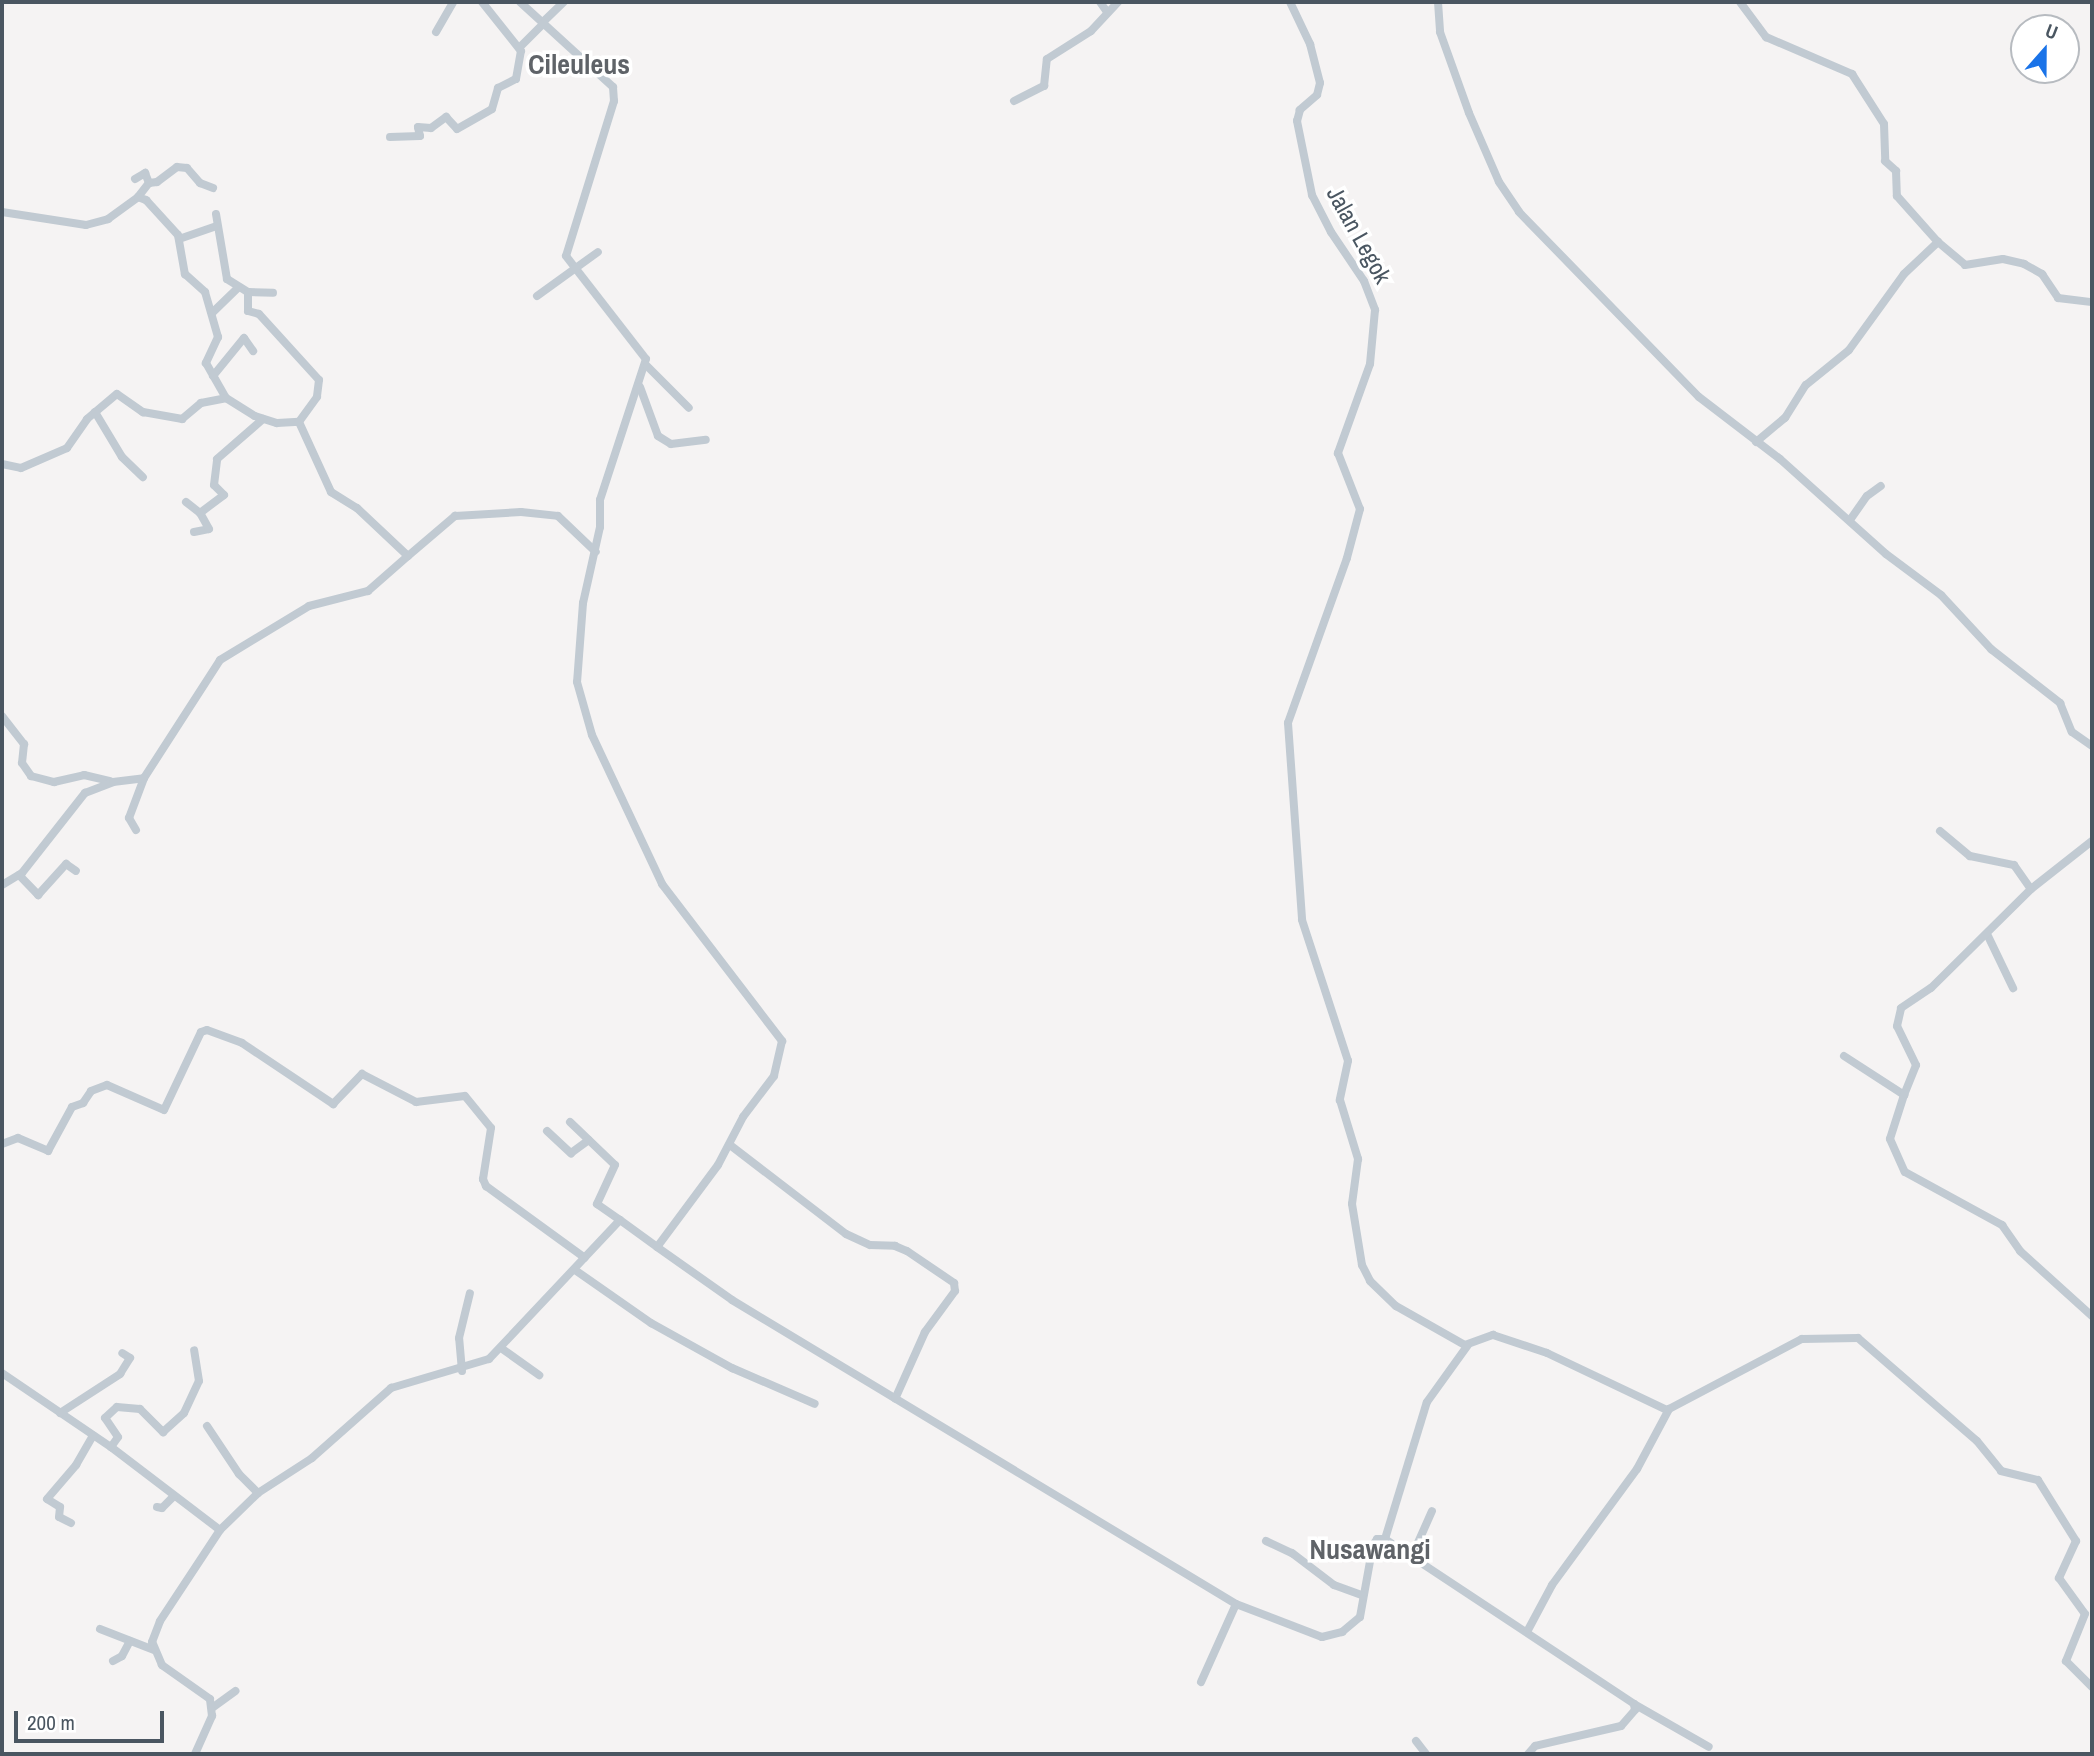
<!DOCTYPE html>
<html>
<head>
<meta charset="utf-8">
<style>
	body { margin:0 }
	#map { position:relative; width:2094px; height:1756px; overflow:hidden; background:#f5f3f3; font-family:"Archivo Narrow",sans-serif }
	div>[style] { position:absolute }
	[style*='--x'] { left:calc(var(--x)*1px); top:calc(var(--y)*1px); width:calc(var(--w)*1px); rotate:calc(var(--a)*1deg) }
	.minor>* { height:8px; margin:-4px; padding:0 4px; transform-origin:4px; border-radius:4px; background:#c1cad2 }
	span { translate:-50% -50%; white-space:nowrap; text-align:center; line-height:1.15; -webkit-text-stroke:7px #fff; paint-order:stroke }
	.street-label { font-size:24px; color:#4a5661 }
	.quarter-label { font-size:28px; color:#5f6368; font-weight:700 }
	.frame { position:absolute; inset:0; border:4px solid #4a5661; pointer-events:none }
	.north { position:absolute; left:2010px; top:14px; width:70px; height:70px; box-sizing:border-box; background:#fff; border:2px solid #b7bbc0; border-radius:50%; rotate:21deg; font-size:19px; font-weight:700; line-height:28px; text-align:center; color:#4a5661 }
	.north::after { content:''; display:block; margin:auto; width:24px; height:32px; background:#1a73e8; clip-path:polygon(50% 0,100% 100%,50% 72%,0 100%) }
	.scale { position:absolute; left:14px; top:1711px; width:150px; height:32px; box-sizing:border-box; border:4px solid #4a5661; border-top:0; padding-left:9px; font-size:21px; line-height:24px; white-space:nowrap; color:#4a5661; -webkit-text-stroke:5px #fff; paint-order:stroke }
</style>
</head>
<body>
<div id="map">
	<div class="minor">
		<i style="--x:520;--y:2;--w:126;--a:42.4"></i>
		<i style="--x:613;--y:87;--w:14;--a:86"></i>
		<i style="--x:614;--y:101;--w:162;--a:107.2"></i>
		<i style="--x:566;--y:256;--w:130;--a:52.2"></i>
		<i style="--x:646;--y:359;--w:148;--a:108.1"></i>
		<i style="--x:600;--y:500;--w:27;--a:90"></i>
		<i style="--x:600;--y:527;--w:78;--a:102.6"></i>
		<i style="--x:583;--y:603;--w:79;--a:94.3"></i>
		<i style="--x:577;--y:682;--w:55;--a:74.2"></i>
		<i style="--x:592;--y:735;--w:165;--a:64.8"></i>
		<i style="--x:662;--y:884;--w:198;--a:52.6"></i>
		<i style="--x:782;--y:1041;--w:36;--a:103"></i>
		<i style="--x:774;--y:1076;--w:51;--a:127.1"></i>
		<i style="--x:743;--y:1117;--w:54;--a:117.5"></i>
		<i style="--x:718;--y:1165;--w:102;--a:126.6"></i>
		<i style="--x:657;--y:1247;--w:92;--a:35.2"></i>
		<i style="--x:732;--y:1300;--w:589;--a:31.1"></i>
		<i style="--x:1236;--y:1604;--w:92;--a:21"></i>
		<i style="--x:1322;--y:1637;--w:21;--a:-14"></i>
		<i style="--x:1342;--y:1632;--w:23;--a:-40"></i>
		<i style="--x:1360;--y:1617;--w:73;--a:-79.8"></i>
		<i style="--x:1373;--y:1545;--w:7;--a:-56"></i>
		<i style="--x:1377;--y:1539;--w:8;--a:0"></i>
		<i style="--x:1385;--y:1539;--w:299;--a:33.5"></i>
		<i style="--x:1634;--y:1704;--w:6;--a:81"></i>
		<i style="--x:1635;--y:1710;--w:21;--a:131"></i>
		<i style="--x:1621;--y:1726;--w:88;--a:166.9"></i>
		<i style="--x:1535;--y:1746;--w:11;--a:131"></i>
		<i style="--x:1100;--y:2;--w:12;--a:55"></i>
		<i style="--x:1290;--y:2;--w:47;--a:64.5"></i>
		<i style="--x:1310;--y:44;--w:40;--a:75.6"></i>
		<i style="--x:1320;--y:83;--w:12;--a:104"></i>
		<i style="--x:1317;--y:95;--w:23;--a:139"></i>
		<i style="--x:1300;--y:110;--w:11;--a:105"></i>
		<i style="--x:1297;--y:121;--w:76;--a:78.5"></i>
		<i style="--x:1312;--y:195;--w:42;--a:62.8"></i>
		<i style="--x:1331;--y:232;--w:59;--a:56"></i>
		<i style="--x:1364;--y:281;--w:31;--a:69"></i>
		<i style="--x:1375;--y:310;--w:54;--a:95.3"></i>
		<i style="--x:1370;--y:364;--w:95;--a:109.8"></i>
		<i style="--x:1338;--y:453;--w:60;--a:68.6"></i>
		<i style="--x:1360;--y:509;--w:51;--a:104.9"></i>
		<i style="--x:1347;--y:558;--w:175;--a:109.7"></i>
		<i style="--x:1288;--y:723;--w:197;--a:85.9"></i>
		<i style="--x:1302;--y:920;--w:148;--a:71.9"></i>
		<i style="--x:1348;--y:1061;--w:40;--a:102"></i>
		<i style="--x:1340;--y:1100;--w:62;--a:73"></i>
		<i style="--x:1358;--y:1159;--w:45;--a:97.6"></i>
		<i style="--x:1352;--y:1204;--w:62;--a:80.7"></i>
		<i style="--x:1362;--y:1265;--w:18;--a:63"></i>
		<i style="--x:1370;--y:1281;--w:36;--a:44"></i>
		<i style="--x:1396;--y:1306;--w:79;--a:29.5"></i>
		<i style="--x:1465;--y:1345;--w:30;--a:-20"></i>
		<i style="--x:1493;--y:1335;--w:57;--a:18.4"></i>
		<i style="--x:1547;--y:1353;--w:133;--a:25.4"></i>
		<i style="--x:1438;--y:2;--w:30;--a:86"></i>
		<i style="--x:1440;--y:32;--w:86;--a:70.3"></i>
		<i style="--x:1469;--y:113;--w:75;--a:66.5"></i>
		<i style="--x:1499;--y:182;--w:36;--a:56"></i>
		<i style="--x:1519;--y:212;--w:258;--a:45.8"></i>
		<i style="--x:1699;--y:397;--w:102;--a:37.4"></i>
		<i style="--x:1780;--y:459;--w:142;--a:41.9"></i>
		<i style="--x:1886;--y:554;--w:69;--a:36.7"></i>
		<i style="--x:1941;--y:595;--w:74;--a:47.2"></i>
		<i style="--x:1991;--y:649;--w:88;--a:38"></i>
		<i style="--x:2060;--y:703;--w:31;--a:68"></i>
		<i style="--x:2072;--y:732;--w:24;--a:35"></i>
		<i style="--x:1740;--y:2;--w:44;--a:53.4"></i>
		<i style="--x:1766;--y:37;--w:94;--a:23.3"></i>
		<i style="--x:1852;--y:74;--w:59;--a:57.4"></i>
		<i style="--x:1884;--y:124;--w:37;--a:88"></i>
		<i style="--x:1885;--y:161;--w:15;--a:42"></i>
		<i style="--x:1896;--y:171;--w:25;--a:88"></i>
		<i style="--x:1897;--y:196;--w:62;--a:48.3"></i>
		<i style="--x:543;--y:22;--w:29;--a:-44"></i>
		<i style="--x:436;--y:32;--w:34;--a:-60"></i>
		<i style="--x:519;--y:48;--w:35;--a:-45"></i>
		<i style="--x:1014;--y:101;--w:34;--a:-27"></i>
		<i style="--x:1044;--y:86;--w:27;--a:-84"></i>
		<i style="--x:1047;--y:59;--w:52;--a:-32.5"></i>
		<i style="--x:1091;--y:31;--w:40;--a:-47"></i>
		<i style="--x:390;--y:137;--w:30;--a:-2"></i>
		<i style="--x:420;--y:136;--w:9;--a:-103"></i>
		<i style="--x:418;--y:127;--w:13;--a:4"></i>
		<i style="--x:431;--y:128;--w:19;--a:-36"></i>
		<i style="--x:446;--y:117;--w:16;--a:47"></i>
		<i style="--x:457;--y:129;--w:40;--a:-29.7"></i>
		<i style="--x:492;--y:109;--w:22;--a:-74"></i>
		<i style="--x:498;--y:88;--w:20;--a:-27"></i>
		<i style="--x:516;--y:79;--w:28;--a:-80"></i>
		<i style="--x:521;--y:51;--w:63;--a:-128.5"></i>
		<i style="--x:135;--y:179;--w:12;--a:-31"></i>
		<i style="--x:145;--y:173;--w:11;--a:68"></i>
		<i style="--x:138;--y:197;--w:18;--a:-52"></i>
		<i style="--x:149;--y:183;--w:8;--a:-7"></i>
		<i style="--x:157;--y:182;--w:25;--a:-37"></i>
		<i style="--x:177;--y:167;--w:10;--a:6"></i>
		<i style="--x:187;--y:168;--w:20;--a:49"></i>
		<i style="--x:200;--y:183;--w:14;--a:21"></i>
		<i style="--x:2;--y:212;--w:85;--a:8.8"></i>
		<i style="--x:86;--y:225;--w:23;--a:-15"></i>
		<i style="--x:108;--y:219;--w:37;--a:-36"></i>
		<i style="--x:138;--y:197;--w:9;--a:21"></i>
		<i style="--x:146;--y:200;--w:47;--a:47.6"></i>
		<i style="--x:178;--y:235;--w:40;--a:80"></i>
		<i style="--x:185;--y:274;--w:27;--a:42"></i>
		<i style="--x:205;--y:292;--w:47;--a:73.9"></i>
		<i style="--x:218;--y:337;--w:29;--a:115"></i>
		<i style="--x:206;--y:363;--w:40;--a:60.3"></i>
		<i style="--x:226;--y:398;--w:34;--a:32"></i>
		<i style="--x:255;--y:416;--w:23;--a:18"></i>
		<i style="--x:277;--y:423;--w:22;--a:-3"></i>
		<i style="--x:299;--y:422;--w:77;--a:65.4"></i>
		<i style="--x:331;--y:492;--w:31;--a:32"></i>
		<i style="--x:357;--y:508;--w:70;--a:43.3"></i>
		<i style="--x:408;--y:556;--w:62;--a:-40.4"></i>
		<i style="--x:455;--y:516;--w:66;--a:-3.5"></i>
		<i style="--x:521;--y:512;--w:37;--a:6"></i>
		<i style="--x:558;--y:516;--w:52;--a:43.5"></i>
		<i style="--x:216;--y:214;--w:66;--a:80.4"></i>
		<i style="--x:227;--y:279;--w:25;--a:32"></i>
		<i style="--x:248;--y:292;--w:25;--a:2"></i>
		<i style="--x:179;--y:239;--w:39;--a:-19"></i>
		<i style="--x:248;--y:292;--w:19;--a:90"></i>
		<i style="--x:248;--y:311;--w:11;--a:15"></i>
		<i style="--x:259;--y:314;--w:89;--a:47.7"></i>
		<i style="--x:319;--y:380;--w:17;--a:97"></i>
		<i style="--x:317;--y:397;--w:31;--a:126"></i>
		<i style="--x:537;--y:296;--w:75;--a:-35.8"></i>
		<i style="--x:212;--y:313;--w:36;--a:-44"></i>
		<i style="--x:647;--y:366;--w:59;--a:45"></i>
		<i style="--x:213;--y:376;--w:49;--a:-50.8"></i>
		<i style="--x:244;--y:338;--w:16;--a:55"></i>
		<i style="--x:640;--y:387;--w:52;--a:69.8"></i>
		<i style="--x:658;--y:436;--w:15;--a:32"></i>
		<i style="--x:671;--y:444;--w:35;--a:-7"></i>
		<i style="--x:95;--y:412;--w:52;--a:59"></i>
		<i style="--x:122;--y:457;--w:29;--a:44"></i>
		<i style="--x:1756;--y:442;--w:38;--a:-40"></i>
		<i style="--x:1785;--y:418;--w:39;--a:-58"></i>
		<i style="--x:1806;--y:385;--w:55;--a:-39.1"></i>
		<i style="--x:1849;--y:350;--w:94;--a:-54.1"></i>
		<i style="--x:1904;--y:274;--w:47;--a:-43.3"></i>
		<i style="--x:1938;--y:242;--w:35;--a:40"></i>
		<i style="--x:1965;--y:265;--w:38;--a:-9"></i>
		<i style="--x:2003;--y:259;--w:22;--a:13"></i>
		<i style="--x:2024;--y:264;--w:21;--a:29"></i>
		<i style="--x:2042;--y:274;--w:29;--a:56"></i>
		<i style="--x:2058;--y:298;--w:34;--a:7"></i>
		<i style="--x:2;--y:464;--w:19;--a:12"></i>
		<i style="--x:21;--y:468;--w:50;--a:-23.5"></i>
		<i style="--x:67;--y:448;--w:35;--a:-55"></i>
		<i style="--x:87;--y:419;--w:39;--a:-40"></i>
		<i style="--x:117;--y:394;--w:32;--a:35"></i>
		<i style="--x:143;--y:412;--w:40;--a:10"></i>
		<i style="--x:182;--y:419;--w:25;--a:-40"></i>
		<i style="--x:201;--y:403;--w:25;--a:-11"></i>
		<i style="--x:186;--y:502;--w:18;--a:38"></i>
		<i style="--x:1850;--y:520;--w:29;--a:-55"></i>
		<i style="--x:1867;--y:496;--w:17;--a:-36"></i>
		<i style="--x:194;--y:532;--w:15;--a:-11"></i>
		<i style="--x:209;--y:529;--w:18;--a:-119"></i>
		<i style="--x:200;--y:513;--w:30;--a:-37"></i>
		<i style="--x:224;--y:495;--w:14;--a:-135"></i>
		<i style="--x:214;--y:485;--w:26;--a:-83"></i>
		<i style="--x:217;--y:459;--w:61;--a:-41"></i>
		<i style="--x:2;--y:716;--w:36;--a:52"></i>
		<i style="--x:24;--y:744;--w:19;--a:96"></i>
		<i style="--x:22;--y:763;--w:16;--a:55"></i>
		<i style="--x:31;--y:776;--w:24;--a:15"></i>
		<i style="--x:54;--y:782;--w:31;--a:-13"></i>
		<i style="--x:84;--y:775;--w:27;--a:13"></i>
		<i style="--x:136;--y:830;--w:14;--a:-120"></i>
		<i style="--x:129;--y:818;--w:43;--a:-69.4"></i>
		<i style="--x:1940;--y:831;--w:39;--a:40"></i>
		<i style="--x:1970;--y:856;--w:45;--a:11.6"></i>
		<i style="--x:2014;--y:865;--w:29;--a:55"></i>
		<i style="--x:19;--y:875;--w:28;--a:46"></i>
		<i style="--x:38;--y:895;--w:42;--a:-47.9"></i>
		<i style="--x:66;--y:864;--w:12;--a:35"></i>
		<i style="--x:2;--y:885;--w:23;--a:-31"></i>
		<i style="--x:22;--y:873;--w:102;--a:-51.8"></i>
		<i style="--x:85;--y:793;--w:30;--a:-21"></i>
		<i style="--x:113;--y:782;--w:31;--a:-7"></i>
		<i style="--x:144;--y:778;--w:140;--a:-57.2"></i>
		<i style="--x:220;--y:660;--w:104;--a:-31.2"></i>
		<i style="--x:309;--y:606;--w:61;--a:-14.3"></i>
		<i style="--x:368;--y:591;--w:53;--a:-41.2"></i>
		<i style="--x:1988;--y:936;--w:58;--a:64.3"></i>
		<i style="--x:1844;--y:1056;--w:72;--a:33"></i>
		<i style="--x:1904;--y:1095;--w:46;--a:107.7"></i>
		<i style="--x:1890;--y:1139;--w:36;--a:66"></i>
		<i style="--x:1905;--y:1172;--w:111;--a:28.7"></i>
		<i style="--x:2002;--y:1225;--w:32;--a:55"></i>
		<i style="--x:2020;--y:1251;--w:97;--a:42.1"></i>
		<i style="--x:1904;--y:1095;--w:32;--a:-68"></i>
		<i style="--x:1916;--y:1065;--w:43;--a:-116"></i>
		<i style="--x:1897;--y:1026;--w:18;--a:-77"></i>
		<i style="--x:1901;--y:1008;--w:36;--a:-34"></i>
		<i style="--x:1931;--y:988;--w:141;--a:-44.7"></i>
		<i style="--x:2031;--y:889;--w:78;--a:-38.2"></i>
		<i style="--x:570;--y:1122;--w:62;--a:43.7"></i>
		<i style="--x:615;--y:1165;--w:43;--a:114.8"></i>
		<i style="--x:597;--y:1204;--w:28;--a:35"></i>
		<i style="--x:547;--y:1131;--w:33;--a:43"></i>
		<i style="--x:571;--y:1153;--w:22;--a:-36"></i>
		<i style="--x:2;--y:1144;--w:17;--a:-21"></i>
		<i style="--x:18;--y:1138;--w:33;--a:23"></i>
		<i style="--x:48;--y:1151;--w:50;--a:-61.4"></i>
		<i style="--x:72;--y:1107;--w:12;--a:-20"></i>
		<i style="--x:83;--y:1103;--w:14;--a:-56"></i>
		<i style="--x:91;--y:1091;--w:17;--a:-21"></i>
		<i style="--x:107;--y:1085;--w:62;--a:23.7"></i>
		<i style="--x:164;--y:1110;--w:86;--a:-64.6"></i>
		<i style="--x:201;--y:1032;--w:6;--a:-18"></i>
		<i style="--x:207;--y:1030;--w:37;--a:20"></i>
		<i style="--x:242;--y:1043;--w:110;--a:33.8"></i>
		<i style="--x:333;--y:1104;--w:42;--a:-46"></i>
		<i style="--x:362;--y:1074;--w:61;--a:27.4"></i>
		<i style="--x:416;--y:1102;--w:49;--a:-7"></i>
		<i style="--x:465;--y:1096;--w:41;--a:50.9"></i>
		<i style="--x:491;--y:1128;--w:52;--a:98.9"></i>
		<i style="--x:483;--y:1179;--w:8;--a:67"></i>
		<i style="--x:486;--y:1186;--w:122;--a:36"></i>
		<i style="--x:730;--y:1145;--w:146;--a:37.5"></i>
		<i style="--x:846;--y:1234;--w:26;--a:25"></i>
		<i style="--x:870;--y:1245;--w:25;--a:2"></i>
		<i style="--x:895;--y:1246;--w:13;--a:23"></i>
		<i style="--x:907;--y:1251;--w:57;--a:34.2"></i>
		<i style="--x:954;--y:1283;--w:8;--a:83"></i>
		<i style="--x:955;--y:1291;--w:51;--a:126.2"></i>
		<i style="--x:925;--y:1332;--w:73;--a:114.1"></i>
		<i style="--x:575;--y:1270;--w:93;--a:34.9"></i>
		<i style="--x:651;--y:1323;--w:93;--a:29.1"></i>
		<i style="--x:732;--y:1368;--w:90;--a:23.4"></i>
		<i style="--x:501;--y:1348;--w:47;--a:35.4"></i>
		<i style="--x:462;--y:1371;--w:33;--a:-95"></i>
		<i style="--x:459;--y:1338;--w:46;--a:-76.3"></i>
		<i style="--x:2;--y:1373;--w:132;--a:34.2"></i>
		<i style="--x:111;--y:1447;--w:137;--a:37.3"></i>
		<i style="--x:60;--y:1413;--w:72;--a:-33"></i>
		<i style="--x:120;--y:1374;--w:19;--a:-58"></i>
		<i style="--x:130;--y:1358;--w:9;--a:-148"></i>
		<i style="--x:207;--y:1426;--w:58;--a:56.3"></i>
		<i style="--x:239;--y:1474;--w:27;--a:45"></i>
		<i style="--x:111;--y:1447;--w:12;--a:-55"></i>
		<i style="--x:118;--y:1437;--w:23;--a:-124"></i>
		<i style="--x:105;--y:1418;--w:16;--a:-43"></i>
		<i style="--x:117;--y:1407;--w:23;--a:5"></i>
		<i style="--x:140;--y:1409;--w:33;--a:45"></i>
		<i style="--x:163;--y:1432;--w:28;--a:-42"></i>
		<i style="--x:184;--y:1413;--w:35;--a:-65"></i>
		<i style="--x:199;--y:1381;--w:31;--a:-99"></i>
		<i style="--x:157;--y:1507;--w:5;--a:11"></i>
		<i style="--x:162;--y:1508;--w:16;--a:-45"></i>
		<i style="--x:71;--y:1523;--w:13;--a:-153"></i>
		<i style="--x:59;--y:1517;--w:10;--a:-84"></i>
		<i style="--x:60;--y:1507;--w:15;--a:-148"></i>
		<i style="--x:47;--y:1499;--w:45;--a:-49.5"></i>
		<i style="--x:76;--y:1465;--w:34;--a:-60"></i>
		<i style="--x:1385;--y:1539;--w:143;--a:-73"></i>
		<i style="--x:1427;--y:1402;--w:70;--a:-54.3"></i>
		<i style="--x:1266;--y:1541;--w:29;--a:25"></i>
		<i style="--x:1292;--y:1553;--w:53;--a:37.3"></i>
		<i style="--x:1334;--y:1585;--w:30;--a:20"></i>
		<i style="--x:1412;--y:1556;--w:49;--a:-66"></i>
		<i style="--x:100;--y:1629;--w:58;--a:21.3"></i>
		<i style="--x:1528;--y:1630;--w:51;--a:-61.9"></i>
		<i style="--x:1552;--y:1585;--w:144;--a:-53.8"></i>
		<i style="--x:1637;--y:1469;--w:68;--a:-61.9"></i>
		<i style="--x:1669;--y:1409;--w:150;--a:-27.8"></i>
		<i style="--x:1802;--y:1339;--w:56;--a:-1"></i>
		<i style="--x:1858;--y:1338;--w:157;--a:40.9"></i>
		<i style="--x:1977;--y:1441;--w:38;--a:51"></i>
		<i style="--x:2001;--y:1471;--w:38;--a:14"></i>
		<i style="--x:2038;--y:1480;--w:72;--a:58.1"></i>
		<i style="--x:2076;--y:1541;--w:41;--a:114.7"></i>
		<i style="--x:2059;--y:1578;--w:44;--a:54.2"></i>
		<i style="--x:2085;--y:1614;--w:51;--a:112"></i>
		<i style="--x:2066;--y:1661;--w:37;--a:45"></i>
		<i style="--x:113;--y:1661;--w:10;--a:-29"></i>
		<i style="--x:122;--y:1656;--w:17;--a:-62"></i>
		<i style="--x:1201;--y:1682;--w:85;--a:-65.8"></i>
		<i style="--x:1634;--y:1704;--w:86;--a:29.8"></i>
		<i style="--x:212;--y:1708;--w:29;--a:-36"></i>
		<i style="--x:1416;--y:1741;--w:16;--a:52"></i>
		<i style="--x:195;--y:1754;--w:42;--a:-65.9"></i>
		<i style="--x:212;--y:1716;--w:17;--a:-97"></i>
		<i style="--x:210;--y:1699;--w:59;--a:-144.7"></i>
		<i style="--x:162;--y:1665;--w:25;--a:-113"></i>
		<i style="--x:152;--y:1642;--w:22;--a:-69"></i>
		<i style="--x:160;--y:1621;--w:109;--a:-56.6"></i>
		<i style="--x:220;--y:1530;--w:53;--a:-44.2"></i>
		<i style="--x:258;--y:1493;--w:64;--a:-32.9"></i>
		<i style="--x:312;--y:1458;--w:106;--a:-41.5"></i>
		<i style="--x:391;--y:1388;--w:102;--a:-16.5"></i>
		<i style="--x:489;--y:1359;--w:191;--a:-46.7"></i>
		<i style="--x:620;--y:1220;--w:46;--a:36.1"></i>
	</div>
	<div class="street-label">
		<span style="left:1359px;top:235px;rotate:61deg">Jalan Legok</span>
	</div>
	<div class="quarter-label">
		<span style="left:579px;top:64px">Cileuleus</span>
		<span style="left:1370px;top:1549px">Nusawangi</span>
	</div>
	<div class="frame"></div>
	<div class="north">U</div>
	<div class="scale">200 m</div>
</div>
</body>
</html>
